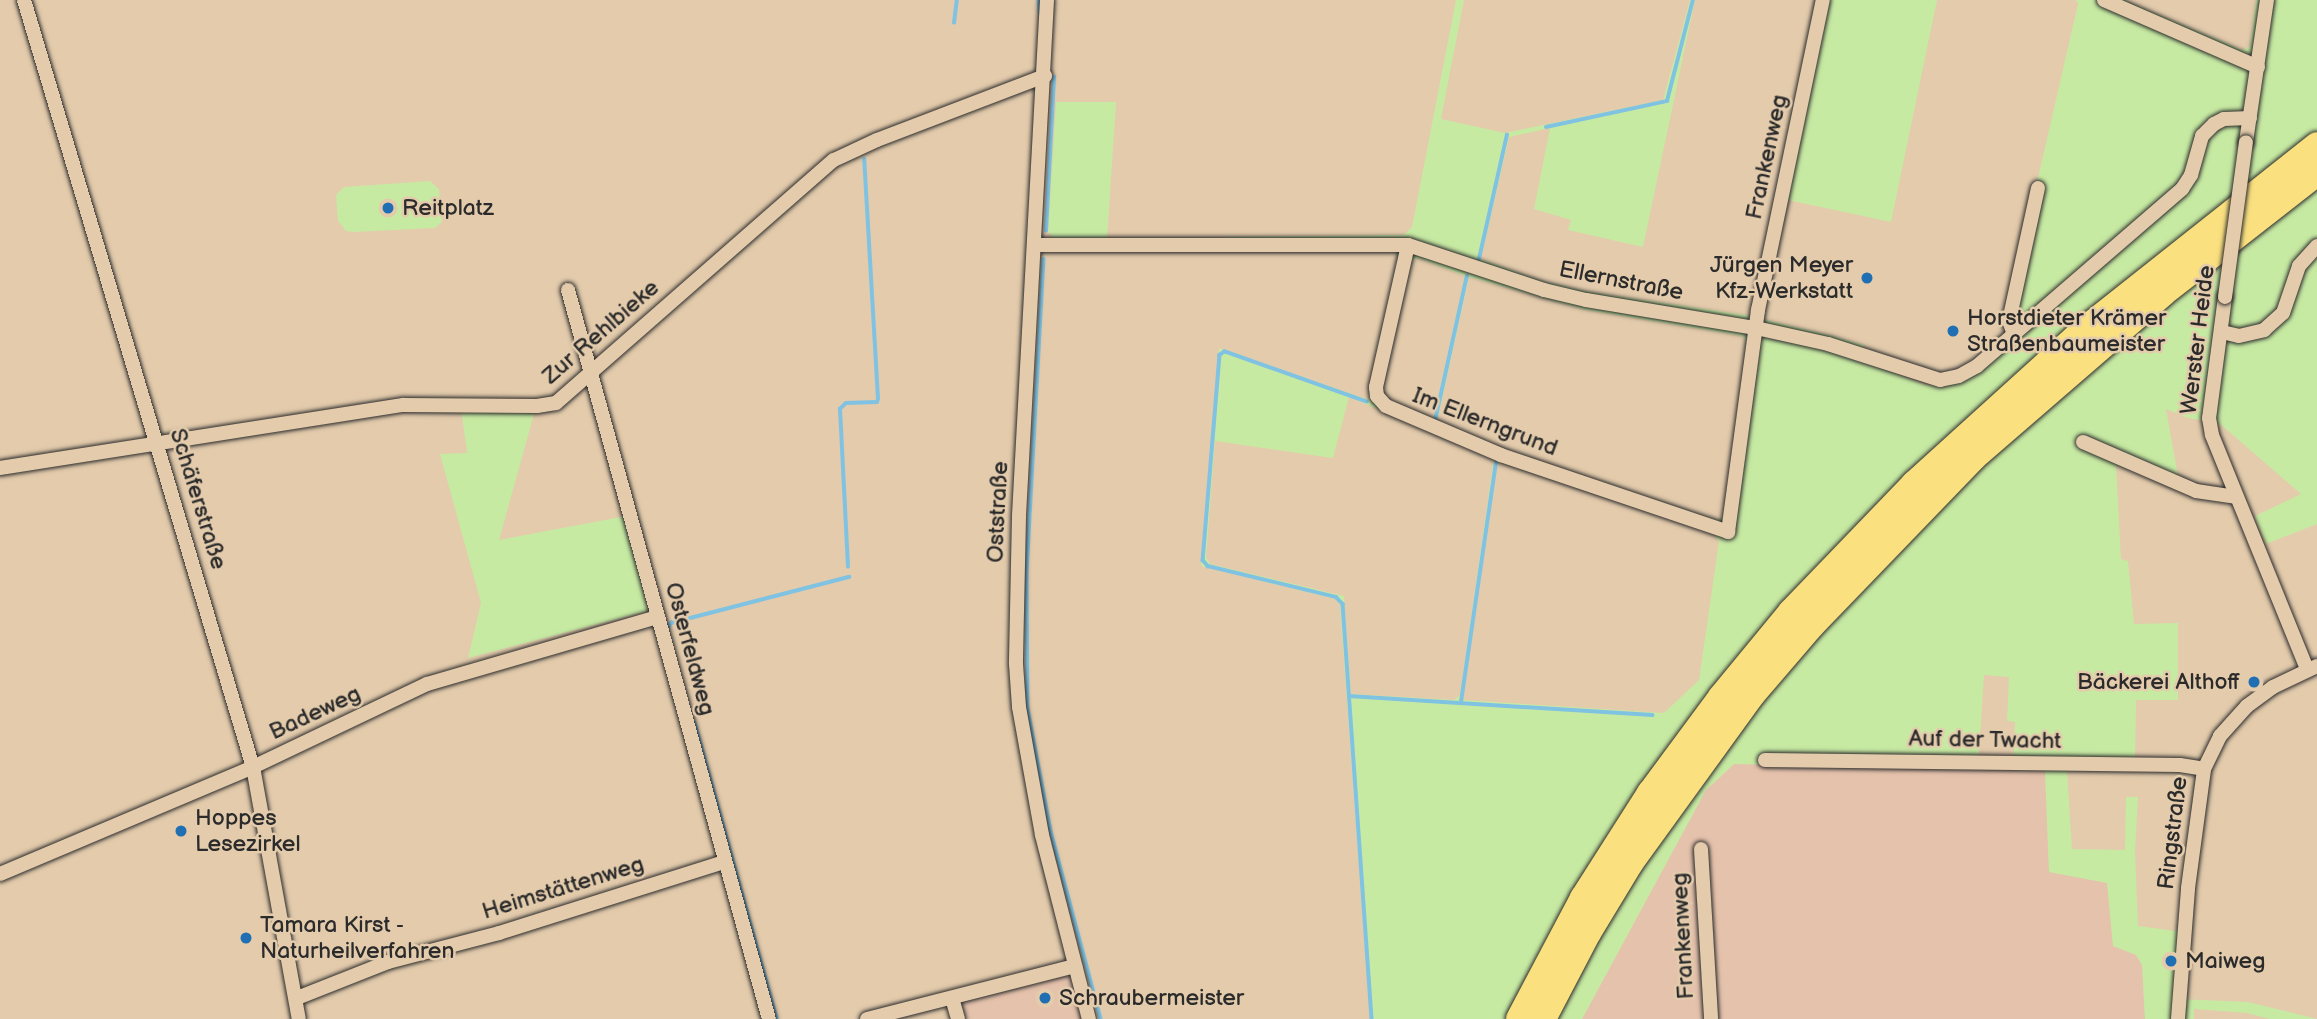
<!DOCTYPE html>
<html>
<head>
<meta charset="utf-8">
<style>
	body { margin:0 }
	#map { position:relative; width:2317px; height:1019px; overflow:hidden; background:#e3cbac; font-family:"Balsamiq Sans",sans-serif }
	div>[style] { position:absolute }
	[style*='--x'] { left:calc(var(--x)*1px); top:calc(var(--y)*1px); width:calc(var(--w)*1px); rotate:calc(var(--a)*1deg) }
	.built>* { inset:0; background:#e5c2ac }
	.green>* { inset:0; background:#c7eaa3 }
	.stream>* { height:3.5px; margin:-1.75px; padding:0 1.75px; transform-origin:1.75px; border-radius:1.75px; background:#80c2e1 }
	.roads { filter:drop-shadow(0 0 2px #2b2b2b) drop-shadow(0 0 2px #2b2b2b) }
	.minor>* { height:14px; margin:-7px; padding:0 7px; transform-origin:7px; border-radius:7px; background:#e3cbac }
	.motorway>* { height:26px; margin:-13px; padding:0 13px; transform-origin:13px; border-radius:13px; background:#fbe080 }
	.bridges { filter:drop-shadow(0 0 2px #2b2b2b) drop-shadow(0 0 2px #2b2b2b) }
	.minor-bridge>* { height:14px; margin:-7px; padding:0 7px; transform-origin:7px; border-radius:7px; background:#e3cbac }
	.dots>* { width:19px; height:19px; translate:-50% -50%; box-sizing:border-box; border:4px solid #e3cbac; border-radius:50% }
	span { translate:-50% -50%; white-space:nowrap; text-align:center; line-height:1.15; -webkit-text-stroke:5px #e3cbac; paint-order:stroke }
	.street-label { font-size:23px; color:#2b2b2b }
	.poi-label { font-size:23px; color:#2b2b2b }
	.left { translate:0 -50%; text-align:left }
	.right { translate:-100% -50%; text-align:right }
</style>
</head>
<body>
<div id="map">
	<div class="built">
		<i style="clip-path:polygon(1734px 764px,2045px 771px,2049px 872px,2107px 883px,2113px 946px,2136px 955px,2142px 965px,2145px 1019px,1582px 1019px,1706px 790px)"></i>
		<i style="clip-path:polygon(1059px 975px,1072px 978px,1083px 1019px,962px 1019px,957px 1003px)"></i>
	</div>
	<div class="green">
		<i style="clip-path:polygon(evenodd,1456px 0,1464px 0,1441px 119px,1505px 133px,1663px 100px,1690px 0,1695px 0,1643px 247px,1568px 230px,1571px 220px,1534px 209px,1550px 128px,1509px 137px,1481px 259px,1542px 281px,1589px 292px,1746px 315px,1833px 336px,1864px 345px,1861px 359px,1925px 385px,1961px 383px,2017px 340px,2011px 295px,2078px 4px,2076px 0,2124px 0,2243px 50px,2250px 46px,2256px 0,2317px 0,2317px 524px,2266px 544px,2255px 516px,2301px 494px,2219px 423px,2188px 418px,2166px 409px,2180px 487px,2116px 465px,2121px 559px,2128px 561px,2134px 624px,2178px 623px,2178px 700px,2136px 700px,2135px 763px,2067px 771px,2072px 849px,2125px 850px,2126px 797px,2138px 797px,2135px 850px,2138px 926px,2183px 932px,2177px 999px,2248px 1002px,2317px 1019px,2270px 1019px,2247px 1013px,2194px 1009px,2194px 1019px,2145px 1019px,2142px 965px,2136px 955px,2113px 946px,2107px 883px,2049px 872px,2045px 771px,2013px 770px,2015px 722px,2007px 721px,2009px 677px,1984px 675px,1978px 768px,1734px 764px,1706px 790px,1582px 1019px,1370px 1019px,1340px 605px,1335px 599px,1201px 566px,1219px 348px,1369px 400px,1399px 260px,1394px 251px,1224px 251px,1224px 237px,1404px 235px,1412px 227px,1456px 0,1418px 258px,1465px 276px,1433px 420px,1387px 401px,1382px 391px,1409px 263px,1418px 258px,1456px 0,1469px 277px,1586px 310px,1742px 336px,1748px 344px,1723px 517px,1715px 522px,1501px 450px,1437px 422px,1469px 277px,1456px 0,1349px 397px,1494px 458px,1460px 695px,1454px 700px,1351px 694px,1344px 596px,1210px 564px,1206px 557px,1215px 441px,1333px 458px,1349px 397px,1456px 0,1498px 459px,1713px 533px,1719px 541px,1699px 680px,1664px 713px,1463px 700px,1498px 459px)"></i>
		<i style="clip-path:polygon(1818px 0,1937px 0,1891px 222px,1788px 200px)"></i>
		<i style="clip-path:polygon(1056px 102px,1116px 102px,1107px 238px,1054px 238px,1048px 232px)"></i>
		<i style="clip-path:polygon(430px 181px,439px 189px,442px 222px,435px 228px,353px 232px,346px 231px,338px 221px,336px 195px,344px 187px)"></i>
		<i style="clip-path:polygon(461px 408px,534px 414px,499px 540px,626px 516px,648px 611px,468px 658px,481px 603px,440px 454px,467px 453px)"></i>
	</div>
	<div class="stream">
		<i style="--x:1039;--y:0;--w:12;--a:85"></i>
		<i style="--x:954;--y:23;--w:23;--a:-83"></i>
		<i style="--x:1546;--y:127;--w:124;--a:-12.1"></i>
		<i style="--x:1667;--y:101;--w:104;--a:-75.6"></i>
		<i style="--x:1046;--y:231;--w:154;--a:-87"></i>
		<i style="--x:1044;--y:259;--w:314;--a:93.1"></i>
		<i style="--x:1027;--y:573;--w:136;--a:89.6"></i>
		<i style="--x:1028;--y:709;--w:124;--a:79.3"></i>
		<i style="--x:1051;--y:831;--w:195;--a:75.1"></i>
		<i style="--x:1479;--y:259;--w:127;--a:-77.3"></i>
		<i style="--x:1367;--y:402;--w:151;--a:-160.6"></i>
		<i style="--x:1225;--y:352;--w:6;--a:149"></i>
		<i style="--x:1220;--y:355;--w:206;--a:94.7"></i>
		<i style="--x:1203;--y:560;--w:8;--a:50"></i>
		<i style="--x:1208;--y:566;--w:132;--a:13.6"></i>
		<i style="--x:1336;--y:597;--w:10;--a:45"></i>
		<i style="--x:1343;--y:604;--w:416;--a:86"></i>
		<i style="--x:1435;--y:421;--w:148;--a:-77.6"></i>
		<i style="--x:848;--y:567;--w:158;--a:-92.9"></i>
		<i style="--x:840;--y:409;--w:8;--a:-45"></i>
		<i style="--x:846;--y:403;--w:31;--a:-2"></i>
		<i style="--x:877;--y:402;--w:3;--a:-72"></i>
		<i style="--x:878;--y:399;--w:240;--a:-93.3"></i>
		<i style="--x:668;--y:628;--w:6;--a:-59"></i>
		<i style="--x:671;--y:623;--w:184;--a:-14.5"></i>
		<i style="--x:1349;--y:696;--w:304;--a:3.6"></i>
		<i style="--x:1461;--y:702;--w:242;--a:-81.7"></i>
		<i style="--x:695;--y:723;--w:307;--a:74.5"></i>
	</div>
	<div class="roads">
		<div class="minor">
			<i style="--x:24;--y:0;--w:800;--a:73.38"></i>
			<i style="--x:253;--y:767;--w:256;--a:79.7"></i>
			<i style="--x:1047;--y:0;--w:517;--a:93.11"></i>
			<i style="--x:1019;--y:516;--w:148;--a:91.2"></i>
			<i style="--x:1016;--y:664;--w:43;--a:86"></i>
			<i style="--x:1019;--y:707;--w:130;--a:79.8"></i>
			<i style="--x:1042;--y:835;--w:190;--a:75.7"></i>
			<i style="--x:2104;--y:0;--w:168;--a:23.5"></i>
			<i style="--x:2246;--y:142;--w:144;--a:-81.6"></i>
			<i style="--x:1036;--y:245;--w:372;--a:0"></i>
			<i style="--x:1408;--y:245;--w:143;--a:18.3"></i>
			<i style="--x:1544;--y:290;--w:43;--a:13.4"></i>
			<i style="--x:1586;--y:300;--w:172;--a:9.4"></i>
			<i style="--x:1756;--y:328;--w:74;--a:12.5"></i>
			<i style="--x:1828;--y:344;--w:118;--a:17.8"></i>
			<i style="--x:1940;--y:380;--w:19;--a:-12"></i>
			<i style="--x:1959;--y:376;--w:21;--a:-29"></i>
			<i style="--x:1977;--y:366;--w:271;--a:-40.8"></i>
			<i style="--x:2182;--y:189;--w:17;--a:-57"></i>
			<i style="--x:2191;--y:175;--w:41;--a:-74.2"></i>
			<i style="--x:2202;--y:136;--w:17;--a:-45"></i>
			<i style="--x:2214;--y:124;--w:11;--a:-27"></i>
			<i style="--x:2224;--y:119;--w:26;--a:-2"></i>
			<i style="--x:1408;--y:245;--w:146;--a:102.7"></i>
			<i style="--x:1376;--y:387;--w:9;--a:84"></i>
			<i style="--x:1377;--y:396;--w:13;--a:48"></i>
			<i style="--x:1386;--y:406;--w:125;--a:23.1"></i>
			<i style="--x:1501;--y:455;--w:240;--a:18.7"></i>
			<i style="--x:1728;--y:532;--w:224;--a:-82.3"></i>
			<i style="--x:1758;--y:310;--w:317;--a:-78.2"></i>
			<i style="--x:568;--y:290;--w:756;--a:74.59"></i>
			<i style="--x:2225;--y:297;--w:122;--a:97.5"></i>
			<i style="--x:2209;--y:418;--w:17;--a:80"></i>
			<i style="--x:2212;--y:435;--w:253;--a:67.9"></i>
			<i style="--x:2222;--y:332;--w:17;--a:13"></i>
			<i style="--x:2239;--y:336;--w:26;--a:-13"></i>
			<i style="--x:2264;--y:330;--w:25;--a:-42"></i>
			<i style="--x:2283;--y:313;--w:50;--a:-71.2"></i>
			<i style="--x:2299;--y:266;--w:27;--a:-48"></i>
			<i style="--x:2014;--y:334;--w:14;--a:-111"></i>
			<i style="--x:2009;--y:321;--w:136;--a:-77.7"></i>
			<i style="--x:2083;--y:442;--w:123;--a:23.4"></i>
			<i style="--x:2196;--y:491;--w:40;--a:8.5"></i>
			<i style="--x:0;--y:468;--w:408;--a:-8.9"></i>
			<i style="--x:403;--y:405;--w:134;--a:0.4"></i>
			<i style="--x:537;--y:406;--w:19;--a:-9"></i>
			<i style="--x:556;--y:403;--w:369;--a:-41.2"></i>
			<i style="--x:834;--y:160;--w:47;--a:-24.9"></i>
			<i style="--x:877;--y:140;--w:180;--a:-20.9"></i>
			<i style="--x:1765;--y:760;--w:415;--a:0.7"></i>
			<i style="--x:2180;--y:765;--w:24;--a:9"></i>
			<i style="--x:1701;--y:849;--w:170;--a:86.6"></i>
			<i style="--x:0;--y:874;--w:275;--a:-22.9"></i>
			<i style="--x:253;--y:767;--w:193;--a:-25.5"></i>
			<i style="--x:427;--y:684;--w:240;--a:-16.2"></i>
			<i style="--x:297;--y:998;--w:98;--a:-21.6"></i>
			<i style="--x:388;--y:962;--w:115;--a:-14.6"></i>
			<i style="--x:499;--y:933;--w:236;--a:-17.5"></i>
			<i style="--x:952;--y:998;--w:22;--a:74"></i>
			<i style="--x:867;--y:1019;--w:215;--a:-14.3"></i>
			<i style="--x:2178;--y:1019;--w:131;--a:-85.6"></i>
			<i style="--x:2188;--y:888;--w:120;--a:-82.3"></i>
			<i style="--x:2204;--y:769;--w:37;--a:-64"></i>
			<i style="--x:2220;--y:736;--w:40;--a:-48"></i>
			<i style="--x:2247;--y:706;--w:32;--a:-36"></i>
			<i style="--x:2273;--y:687;--w:49;--a:-25.5"></i>
		</div>
		<div class="motorway">
			<i style="--x:1519;--y:1019;--w:137;--a:-62.1"></i>
			<i style="--x:1583;--y:898;--w:125;--a:-57.5"></i>
			<i style="--x:1650;--y:793;--w:119;--a:-53.5"></i>
			<i style="--x:1721;--y:697;--w:110;--a:-50.5"></i>
			<i style="--x:1791;--y:612;--w:178;--a:-46.1"></i>
			<i style="--x:1914;--y:484;--w:231;--a:-42.2"></i>
			<i style="--x:2085;--y:329;--w:296;--a:-38.4"></i>
			<i style="--x:1543;--y:1019;--w:97;--a:-62.4"></i>
			<i style="--x:1588;--y:933;--w:83;--a:-58.8"></i>
			<i style="--x:1631;--y:862;--w:206;--a:-54.1"></i>
			<i style="--x:1752;--y:695;--w:92;--a:-49.4"></i>
			<i style="--x:1812;--y:625;--w:232;--a:-46"></i>
			<i style="--x:1973;--y:458;--w:250;--a:-40.9"></i>
			<i style="--x:2162;--y:294;--w:197;--a:-38"></i>
		</div>
	</div>
	<div class="bridges">
		<div class="minor-bridge">
			<i style="--x:2225;--y:297;--w:156;--a:-82.3"></i>
		</div>
	</div>
	<div class="dots">
		<i style="left:388px;top:208px;background:#1f6fb2"></i>
		<i style="left:1867px;top:278px;background:#1f6fb2"></i>
		<i style="left:1953px;top:331px;background:#1f6fb2"></i>
		<i style="left:2254px;top:682px;background:#1f6fb2"></i>
		<i style="left:181px;top:831px;background:#1f6fb2"></i>
		<i style="left:246px;top:938px;background:#1f6fb2"></i>
		<i style="left:2171px;top:961px;background:#1f6fb2"></i>
		<i style="left:1045px;top:998px;background:#1f6fb2"></i>
	</div>
	<div class="street-label">
		<span style="left:1767px;top:157px;rotate:-78deg">Frankenweg</span>
		<span style="left:1621px;top:281px;rotate:11deg">Ellernstraße</span>
		<span style="left:601px;top:332px;rotate:-41deg">Zur Rehlbieke</span>
		<span style="left:2198px;top:340px;rotate:-83deg">Werster Heide</span>
		<span style="left:1485px;top:422px;rotate:21deg">Im Ellerngrund</span>
		<span style="left:198px;top:499px;rotate:73deg">Schäferstraße</span>
		<span style="left:998px;top:512px;rotate:-87deg">Oststraße</span>
		<span style="left:690px;top:649px;rotate:75deg">Osterfeldweg</span>
		<span style="left:315px;top:713px;rotate:-25deg">Badeweg</span>
		<span style="left:1985px;top:740px;rotate:1deg">Auf der Twacht</span>
		<span style="left:2173px;top:833px;rotate:-83deg">Ringstraße</span>
		<span style="left:563px;top:888px;rotate:-17deg">Heimstättenweg</span>
		<span style="left:1683px;top:936px;rotate:-93deg">Frankenweg</span>
	</div>
	<div class="poi-label">
		<span class="left" style="left:402px;top:208px">Reitplatz</span>
		<span class="right" style="left:1853px;top:278px">Jürgen Meyer<br>Kfz-Werkstatt</span>
		<span class="left" style="left:1967px;top:331px">Horstdieter Krämer<br>Straßenbaumeister</span>
		<span class="right" style="left:2240px;top:682px">Bäckerei Althoff</span>
		<span class="left" style="left:195px;top:831px">Hoppes<br>Lesezirkel</span>
		<span class="left" style="left:260px;top:938px">Tamara Kirst -<br>Naturheilverfahren</span>
		<span class="left" style="left:2185px;top:961px">Maiweg</span>
		<span class="left" style="left:1059px;top:998px">Schraubermeister</span>
	</div>
</div>
</body>
</html>
